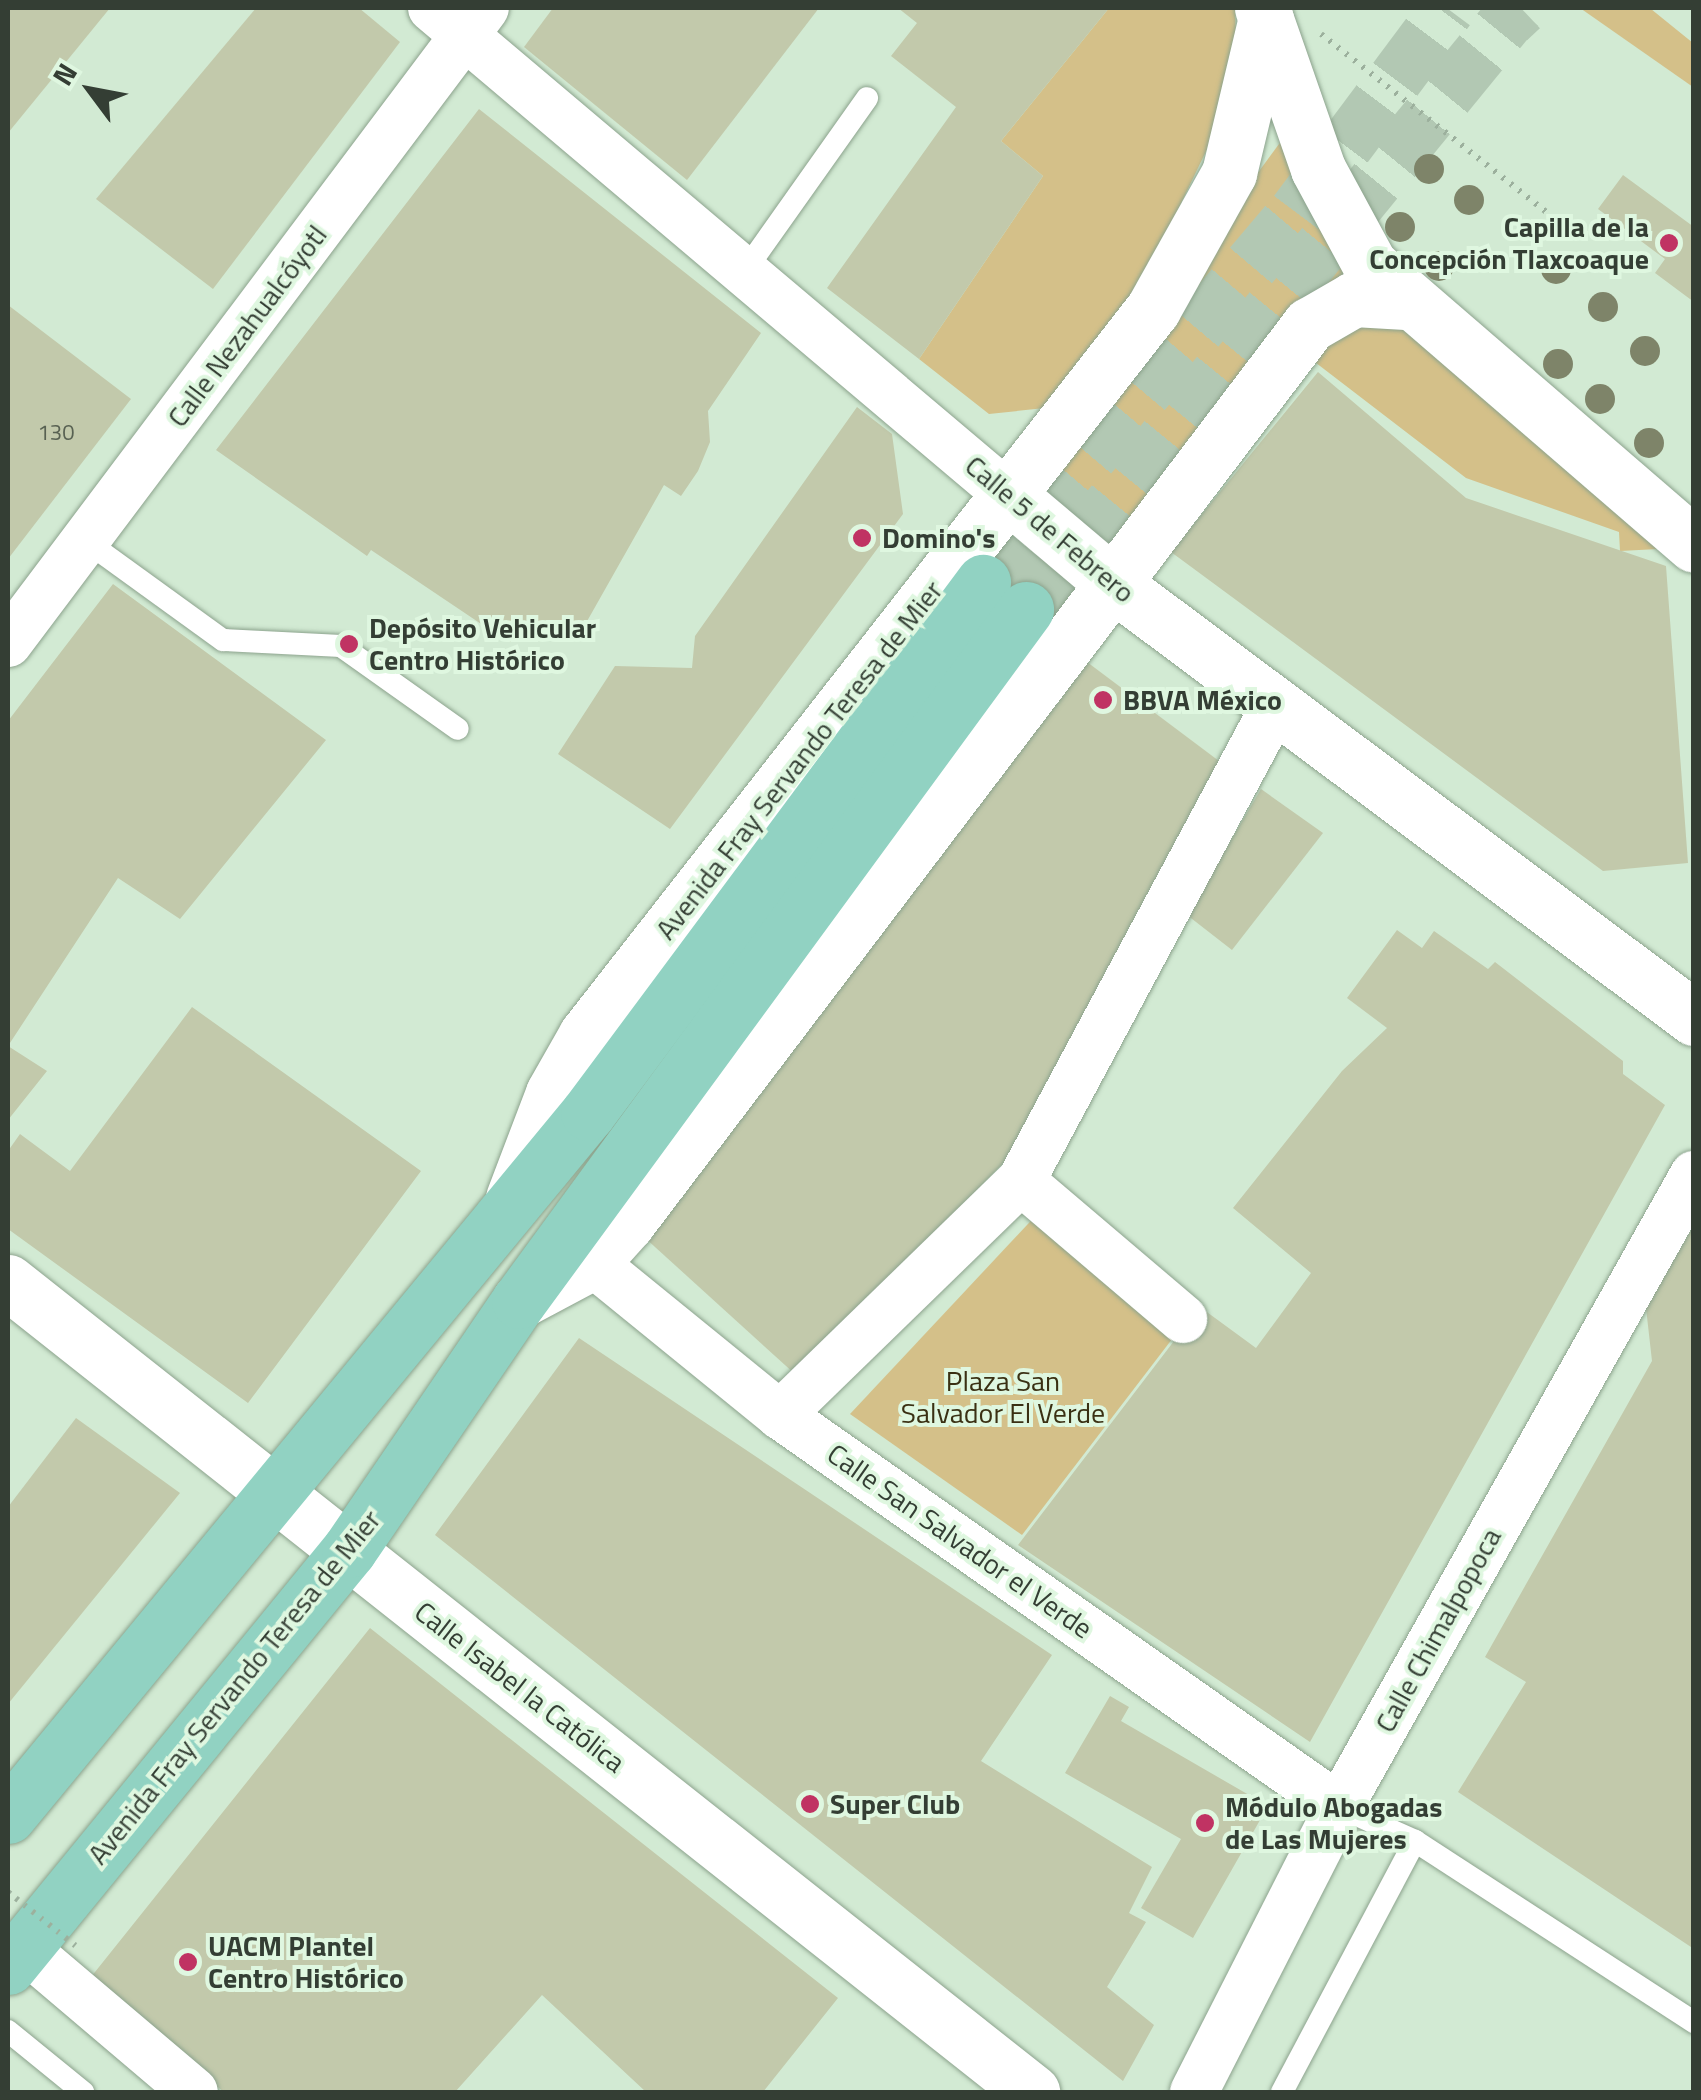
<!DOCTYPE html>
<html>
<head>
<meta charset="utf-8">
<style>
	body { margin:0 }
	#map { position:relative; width:1701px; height:2100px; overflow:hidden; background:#d2ead3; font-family:"Titillium Web",sans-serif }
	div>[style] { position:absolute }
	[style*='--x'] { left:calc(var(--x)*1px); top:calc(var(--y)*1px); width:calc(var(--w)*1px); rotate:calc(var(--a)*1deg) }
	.green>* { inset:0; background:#d4c089 }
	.building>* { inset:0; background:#c2c9ab }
	.primary-tunnel>* { height:55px; margin-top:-27.5px; transform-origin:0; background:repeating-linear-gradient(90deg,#b2c8b3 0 55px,transparent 0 83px) }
	.trunk-tunnel>* { height:55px; margin-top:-27.5px; transform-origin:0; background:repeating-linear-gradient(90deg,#b2c8b3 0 55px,transparent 0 83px) }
	.path>* { height:6px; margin-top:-3px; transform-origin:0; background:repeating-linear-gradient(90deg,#9cb09d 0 2.5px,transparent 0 10.5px) }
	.roads { filter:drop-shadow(0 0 2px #8ca38d) drop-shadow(0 0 2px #8ca38d) }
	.service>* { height:22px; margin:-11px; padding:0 11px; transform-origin:11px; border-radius:11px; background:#fff }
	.minor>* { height:48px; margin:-24px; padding:0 24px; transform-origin:24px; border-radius:24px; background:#fff }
	.tertiary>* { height:55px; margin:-27.5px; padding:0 27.5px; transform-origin:27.5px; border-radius:27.5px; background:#fff }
	.secondary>* { height:55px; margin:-27.5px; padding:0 27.5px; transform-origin:27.5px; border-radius:27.5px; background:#fff }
	.primary>* { height:55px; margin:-27.5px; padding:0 27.5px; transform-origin:27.5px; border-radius:27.5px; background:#91d2c2 }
	.path-bridge>* { height:6px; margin-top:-3px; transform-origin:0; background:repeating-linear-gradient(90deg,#9cb09d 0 2.5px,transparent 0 10.5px) }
	.trees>* { width:30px; height:30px; margin:-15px; border-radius:50%; background:#7e8469 }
	.dots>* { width:28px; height:28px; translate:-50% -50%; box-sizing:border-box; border:5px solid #dff7e0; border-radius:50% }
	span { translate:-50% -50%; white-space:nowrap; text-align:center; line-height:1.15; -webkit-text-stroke:8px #dff7e0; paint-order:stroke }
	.number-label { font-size:22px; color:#586152 }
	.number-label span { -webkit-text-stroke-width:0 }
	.poi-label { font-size:28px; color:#343e34; font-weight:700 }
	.right { translate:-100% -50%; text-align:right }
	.left { translate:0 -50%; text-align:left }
	.street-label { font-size:28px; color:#343e34 }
	.park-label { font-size:28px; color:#3a3013 }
	.frame { position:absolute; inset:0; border:10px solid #343e34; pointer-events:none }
	.north { position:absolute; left:40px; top:40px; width:100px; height:100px; -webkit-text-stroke:8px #dff7e0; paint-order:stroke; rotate:302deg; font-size:28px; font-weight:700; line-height:40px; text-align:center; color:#343e34 }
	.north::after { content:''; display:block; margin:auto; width:35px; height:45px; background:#343e34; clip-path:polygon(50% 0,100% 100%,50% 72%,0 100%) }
</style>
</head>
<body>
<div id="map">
	<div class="green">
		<i style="clip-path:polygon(1109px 8px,1235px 8px,1236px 40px,1210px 143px,1137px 295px,1045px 408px,989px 414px,919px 359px,1043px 176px,1001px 141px)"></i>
		<i style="clip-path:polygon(1580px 8px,1651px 9px,1693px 43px,1693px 87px)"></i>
		<i style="clip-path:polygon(1290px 129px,1357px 271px,1144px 518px,1109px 531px,1051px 482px,1051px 455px)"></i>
		<i style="clip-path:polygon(1403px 319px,1677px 548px,1620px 551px,1619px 532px,1466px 478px,1307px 356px,1330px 330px)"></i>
		<i style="clip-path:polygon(1041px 1210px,1179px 1330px,1022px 1535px,850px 1414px)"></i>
	</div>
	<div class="building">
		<i style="clip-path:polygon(8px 8px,110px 8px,8px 133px)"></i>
		<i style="clip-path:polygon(256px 8px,359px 8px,400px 42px,213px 289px,96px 199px)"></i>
		<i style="clip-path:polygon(553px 8px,819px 8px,687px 180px,524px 47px)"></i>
		<i style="clip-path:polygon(898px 8px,1109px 8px,1001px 141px,1043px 176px,919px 359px,827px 288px,956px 107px,891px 56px,917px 23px)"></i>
		<i style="clip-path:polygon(479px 109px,761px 333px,708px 411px,710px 442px,698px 471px,681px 496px,664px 485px,577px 639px,508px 642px,371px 550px,367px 556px,216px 450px)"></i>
		<i style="clip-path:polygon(1623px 175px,1694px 227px,1694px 302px,1655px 273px,1665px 259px,1598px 209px)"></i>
		<i style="clip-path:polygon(8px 305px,131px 399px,8px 559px)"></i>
		<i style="clip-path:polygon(1318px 372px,1466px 498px,1666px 566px,1688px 863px,1603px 871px,1171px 552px)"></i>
		<i style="clip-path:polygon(857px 407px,892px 434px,903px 514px,670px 829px,558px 754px,615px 666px,692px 668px,695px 636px)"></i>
		<i style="clip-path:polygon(113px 584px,326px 740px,180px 919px,118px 878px,8px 1046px,47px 1071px,8px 1120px,8px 721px)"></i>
		<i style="clip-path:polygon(1079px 656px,1223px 764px,1012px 1154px,796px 1375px,644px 1237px)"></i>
		<i style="clip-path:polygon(1261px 789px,1323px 833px,1232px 950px,1187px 915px)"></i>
		<i style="clip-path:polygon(1397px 930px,1422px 948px,1434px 931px,1488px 969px,1495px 962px,1623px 1061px,1623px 1074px,1665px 1105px,1310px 1742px,1018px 1545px,1200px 1307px,1256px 1348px,1311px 1273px,1233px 1208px,1342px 1071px,1387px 1028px,1347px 998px)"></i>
		<i style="clip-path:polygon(192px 1007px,421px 1171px,248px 1403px,8px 1229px,8px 1151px,20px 1134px,70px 1171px)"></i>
		<i style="clip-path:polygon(1694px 1225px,1694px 1949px,1458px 1792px,1526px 1682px,1485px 1657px,1652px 1361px,1646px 1308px)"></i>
		<i style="clip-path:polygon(579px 1338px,1052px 1655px,981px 1761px,1152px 1867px,1129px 1913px,1146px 1922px,1107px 1987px,1154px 2025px,1123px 2081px,435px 1535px)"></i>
		<i style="clip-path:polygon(76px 1418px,180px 1493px,8px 1704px,8px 1507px)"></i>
		<i style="clip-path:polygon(370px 1628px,838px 1998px,763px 2092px,646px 2092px,542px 1995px,455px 2092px,224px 2092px,87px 1982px)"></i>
		<i style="clip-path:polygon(1110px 1696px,1129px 1707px,1121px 1721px,1268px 1806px,1193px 1938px,1141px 1908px,1181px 1839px,1065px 1773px)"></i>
	</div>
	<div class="primary-tunnel">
		<i style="--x:983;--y:582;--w:485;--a:-49.8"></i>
		<i style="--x:1296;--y:212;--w:254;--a:-53.3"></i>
		<i style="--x:1026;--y:609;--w:776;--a:-50.75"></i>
	</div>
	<div class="trunk-tunnel">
		<i style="--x:1508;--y:20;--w:18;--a:-43"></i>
	</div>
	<div class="path">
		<i style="--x:1321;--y:34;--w:310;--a:38.3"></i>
	</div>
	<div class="roads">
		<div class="service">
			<i style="--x:744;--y:272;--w:213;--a:-54.7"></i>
			<i style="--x:86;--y:541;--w:169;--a:35.9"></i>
			<i style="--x:223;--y:640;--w:118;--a:2.9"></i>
			<i style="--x:341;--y:646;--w:143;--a:35.4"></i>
			<i style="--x:1339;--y:1807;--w:83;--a:24.1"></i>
			<i style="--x:1415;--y:1841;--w:333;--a:33"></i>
			<i style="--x:8;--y:2031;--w:97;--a:39.1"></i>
			<i style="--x:1282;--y:2092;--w:284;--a:-62.1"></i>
		</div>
		<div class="minor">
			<i style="--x:432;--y:8;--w:751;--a:40.2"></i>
			<i style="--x:8;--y:643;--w:794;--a:-53.09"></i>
			<i style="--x:1021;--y:1181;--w:213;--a:40.4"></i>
			<i style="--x:592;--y:1262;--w:242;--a:39.1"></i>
			<i style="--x:780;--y:1415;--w:683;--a:35.04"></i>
			<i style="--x:780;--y:1415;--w:336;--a:-44.2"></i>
			<i style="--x:1021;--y:1181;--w:539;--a:-61.86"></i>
			<i style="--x:23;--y:1947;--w:224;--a:40.3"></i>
			<i style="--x:1194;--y:2092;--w:320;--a:-63"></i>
			<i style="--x:1339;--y:1807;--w:725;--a:-60.68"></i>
		</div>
		<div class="tertiary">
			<i style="--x:1006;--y:493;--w:144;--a:40.2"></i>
			<i style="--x:1116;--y:586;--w:722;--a:36.77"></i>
			<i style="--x:513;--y:1198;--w:112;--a:-69.1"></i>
			<i style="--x:553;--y:1093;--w:67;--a:-60.4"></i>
			<i style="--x:586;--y:1035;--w:921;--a:-52.01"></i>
			<i style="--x:1153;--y:309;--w:156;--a:-60.8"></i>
			<i style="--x:1229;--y:173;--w:159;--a:-76.6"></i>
			<i style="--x:8;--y:1282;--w:1306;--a:38.34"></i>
			<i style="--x:519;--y:1301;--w:83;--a:-28.1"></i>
			<i style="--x:592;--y:1262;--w:52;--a:-48.1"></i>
			<i style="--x:627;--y:1223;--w:1128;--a:-52.78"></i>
			<i style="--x:1309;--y:325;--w:52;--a:-30"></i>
			<i style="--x:1354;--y:299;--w:52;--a:3.3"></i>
		</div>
		<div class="secondary">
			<i style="--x:1262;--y:8;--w:170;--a:70.8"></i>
			<i style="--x:1318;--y:169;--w:109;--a:61.6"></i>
			<i style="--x:1370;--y:265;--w:428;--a:40.8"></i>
		</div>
		<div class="primary">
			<i style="--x:8;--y:1816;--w:911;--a:-50.48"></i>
			<i style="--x:588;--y:1113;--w:662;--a:-53.36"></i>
			<i style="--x:8;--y:1967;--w:539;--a:-50.73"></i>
			<i style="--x:349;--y:1550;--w:301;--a:-55.7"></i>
			<i style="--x:519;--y:1301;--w:858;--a:-53.77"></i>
		</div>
	</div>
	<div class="path-bridge">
		<i style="--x:8;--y:1892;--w:93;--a:38.5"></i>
	</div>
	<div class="trees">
		<i style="left:1429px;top:169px"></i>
		<i style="left:1469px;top:200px"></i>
		<i style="left:1400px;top:227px"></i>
		<i style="left:1439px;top:266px"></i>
		<i style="left:1556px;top:269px"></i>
		<i style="left:1603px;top:307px"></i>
		<i style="left:1645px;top:351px"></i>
		<i style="left:1558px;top:364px"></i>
		<i style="left:1600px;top:399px"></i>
		<i style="left:1649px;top:443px"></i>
	</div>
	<div class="dots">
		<i style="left:1669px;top:243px;background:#c03363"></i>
		<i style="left:862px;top:538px;background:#c03363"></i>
		<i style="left:349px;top:644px;background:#c03363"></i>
		<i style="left:1103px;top:700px;background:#c03363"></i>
		<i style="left:810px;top:1804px;background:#c03363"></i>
		<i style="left:1205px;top:1823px;background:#c03363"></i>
		<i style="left:188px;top:1962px;background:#c03363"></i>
	</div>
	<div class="number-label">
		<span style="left:56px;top:433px">130</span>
	</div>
	<div class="poi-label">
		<span class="right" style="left:1649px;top:243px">Capilla de la<br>Concepción Tlaxcoaque</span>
		<span class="left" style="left:882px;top:538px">Domino's</span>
		<span class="left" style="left:369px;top:644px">Depósito Vehicular<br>Centro Histórico</span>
		<span class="left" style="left:1123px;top:700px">BBVA México</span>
		<span class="left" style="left:830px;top:1804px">Super Club</span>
		<span class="left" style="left:1225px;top:1823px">Módulo Abogadas<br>de Las Mujeres</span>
		<span class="left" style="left:208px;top:1962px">UACM Plantel<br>Centro Histórico</span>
	</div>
	<div class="street-label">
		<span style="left:247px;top:326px;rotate:-53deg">Calle Nezahualcóyotl</span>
		<span style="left:1050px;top:529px;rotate:40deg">Calle 5 de Febrero</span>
		<span style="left:799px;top:760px;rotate:-52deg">Avenida Fray Servando Teresa de Mier</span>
		<span style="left:960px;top:1541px;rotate:35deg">Calle San Salvador el Verde</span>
		<span style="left:1438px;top:1630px;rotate:-61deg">Calle Chimalpopoca</span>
		<span style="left:234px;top:1687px;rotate:-51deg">Avenida Fray Servando Teresa de Mier</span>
		<span style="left:520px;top:1687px;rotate:38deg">Calle Isabel la Católica</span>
	</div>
	<div class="park-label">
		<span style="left:1003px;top:1397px">Plaza San<br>Salvador El Verde</span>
	</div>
	<div class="frame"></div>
	<div class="north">N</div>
</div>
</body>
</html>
